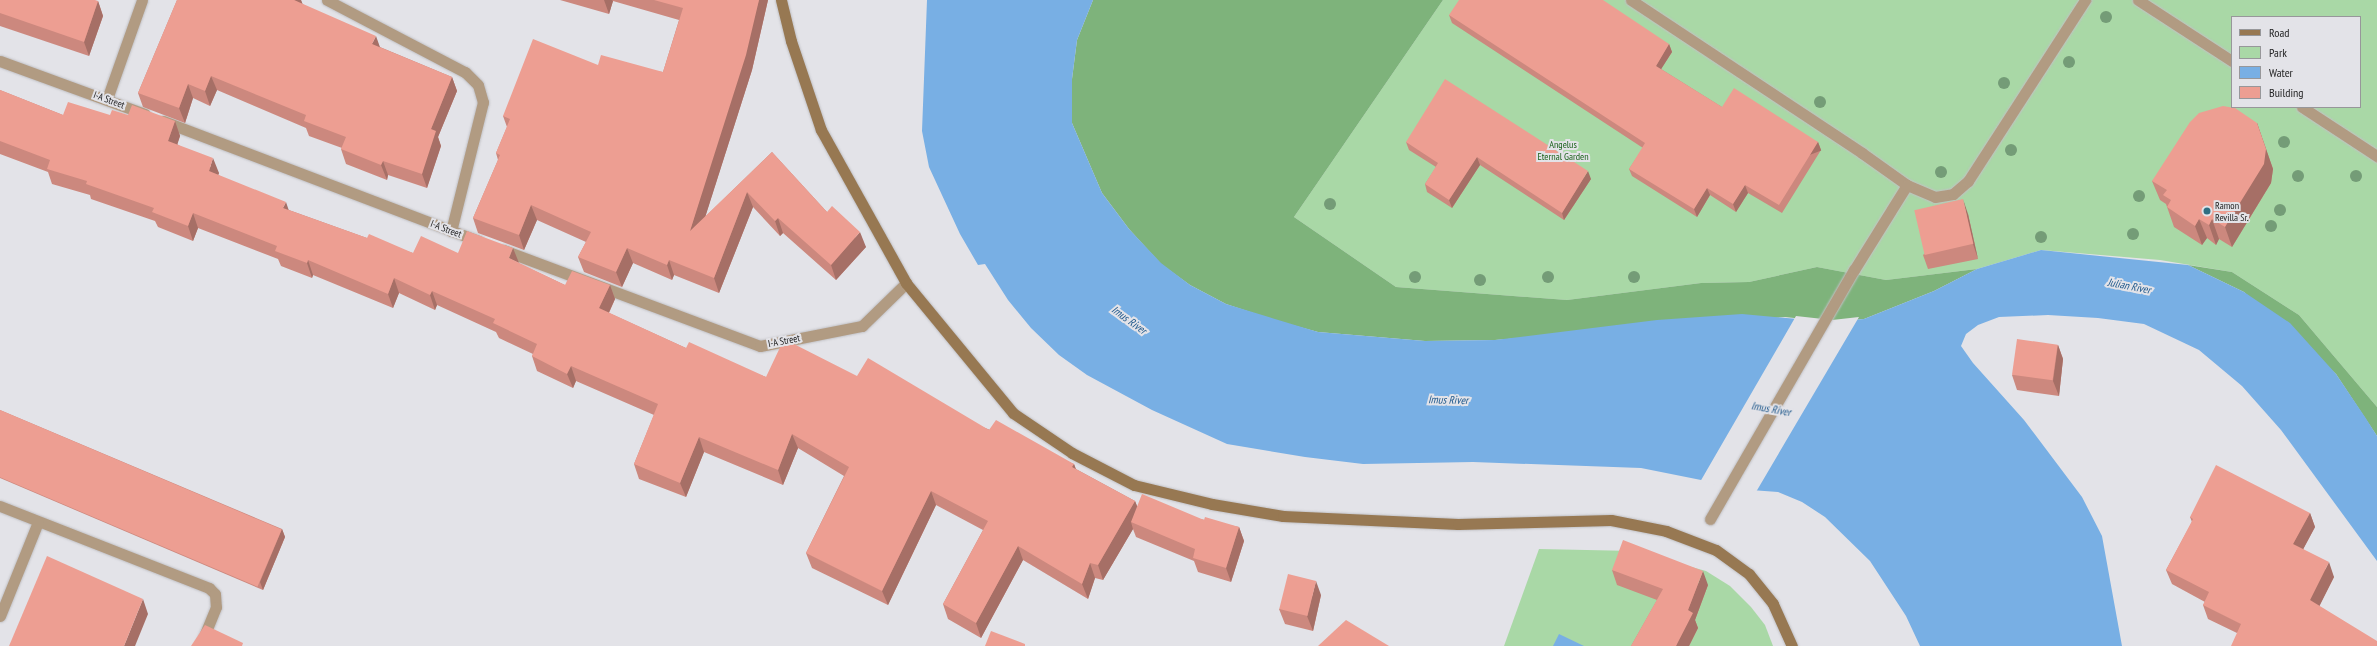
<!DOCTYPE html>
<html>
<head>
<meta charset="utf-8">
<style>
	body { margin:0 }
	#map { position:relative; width:2377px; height:646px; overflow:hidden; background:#e3e3e8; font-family:"PT Sans Narrow",sans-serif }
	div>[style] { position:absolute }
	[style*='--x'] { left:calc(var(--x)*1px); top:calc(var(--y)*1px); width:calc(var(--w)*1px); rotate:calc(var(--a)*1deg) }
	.green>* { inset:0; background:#a9d8a6 }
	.forest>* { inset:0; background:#7eb37b }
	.water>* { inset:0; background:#78afe4 }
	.pier>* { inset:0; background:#e3e3e8 }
	.roads { filter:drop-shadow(0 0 1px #c1c1c5) drop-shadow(0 0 1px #c1c1c5) }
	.service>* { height:11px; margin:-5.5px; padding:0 5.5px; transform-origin:5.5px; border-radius:5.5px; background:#b19b82 }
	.minor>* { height:11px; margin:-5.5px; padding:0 5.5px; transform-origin:5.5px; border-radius:5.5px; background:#b19b82 }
	.secondary>* { height:11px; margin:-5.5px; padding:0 5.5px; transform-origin:5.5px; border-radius:5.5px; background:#977852 }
	.trees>* { width:12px; height:12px; margin:-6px; border-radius:50%; background:#749c77 }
	.wall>* { inset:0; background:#cc887e }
	.shaded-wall>* { inset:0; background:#a66f66; transform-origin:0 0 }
	.building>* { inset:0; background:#ed9e92; transform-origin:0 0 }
	.dots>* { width:11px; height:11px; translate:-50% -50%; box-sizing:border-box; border:2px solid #e3e3e8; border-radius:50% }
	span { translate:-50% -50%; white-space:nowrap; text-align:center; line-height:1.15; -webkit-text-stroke:4px #e3e3e8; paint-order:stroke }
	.street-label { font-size:10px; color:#242425 }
	.park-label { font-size:10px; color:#19611a }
	.poi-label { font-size:10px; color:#242425 }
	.left { translate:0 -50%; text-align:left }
	.water-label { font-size:11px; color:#20598c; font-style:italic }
	.legend { position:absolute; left:2231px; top:16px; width:130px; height:92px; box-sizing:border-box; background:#e3e3e8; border:1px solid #97979a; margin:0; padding:5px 7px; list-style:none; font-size:12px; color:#242425 }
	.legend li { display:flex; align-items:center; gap:8px; height:20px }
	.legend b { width:20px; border:1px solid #97979a }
</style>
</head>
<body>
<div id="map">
	<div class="green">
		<i style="clip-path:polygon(evenodd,1443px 0,2377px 0,2377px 407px,2299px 315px,2232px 272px,2160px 260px,2041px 250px,1977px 269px,1886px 280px,1817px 267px,1749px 282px,1701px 283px,1567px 300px,1396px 287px,1294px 217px,1443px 0,2232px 17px,2360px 17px,2360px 107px,2232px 107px,2232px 17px)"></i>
		<i style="clip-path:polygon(1539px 549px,1634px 551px,1706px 571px,1730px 586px,1751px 607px,1765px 625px,1773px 646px,1504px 646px)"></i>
	</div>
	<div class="forest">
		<i style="clip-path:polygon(1093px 0,1443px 0,1294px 217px,1396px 287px,1567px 300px,1701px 283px,1749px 282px,1817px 267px,1886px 280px,1977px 269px,1934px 291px,1864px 319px,1832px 322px,1785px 317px,1495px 340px,1425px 341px,1318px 332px,1274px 320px,1226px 304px,1190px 285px,1161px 264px,1129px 229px,1102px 193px,1072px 123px,1072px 79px,1077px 40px)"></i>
		<i style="clip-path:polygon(2188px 265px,2232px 272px,2299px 315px,2377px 407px,2377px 436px,2336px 374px,2244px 292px)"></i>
	</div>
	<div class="water">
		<i style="clip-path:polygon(927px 0,1093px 0,1077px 40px,1072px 79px,1072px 123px,1102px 193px,1129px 229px,1161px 263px,1190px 285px,1226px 304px,1318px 332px,1425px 341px,1495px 340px,1657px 320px,1742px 314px,1832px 322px,1864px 319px,1934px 291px,1977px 269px,2041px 250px,2188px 265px,2244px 292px,2290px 323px,2336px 374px,2365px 417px,2377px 436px,2377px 561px,2281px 430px,2242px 386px,2199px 350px,2144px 324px,2098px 318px,2048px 315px,1999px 317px,1978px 325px,1966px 334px,1961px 346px,1973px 363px,2024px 420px,2082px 497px,2102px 536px,2122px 646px,1920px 646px,1906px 616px,1870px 561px,1825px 517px,1802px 502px,1778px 492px,1751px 490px,1641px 468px,1473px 462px,1363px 464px,1305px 457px,1227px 444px,1152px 410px,1087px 375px,1059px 355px,1031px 328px,1008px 300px,985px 264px,978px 265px,960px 234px,929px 167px,922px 131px)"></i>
		<i style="clip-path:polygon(1559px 634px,1584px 646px,1553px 646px)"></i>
	</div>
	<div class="pier">
		<i style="clip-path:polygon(1796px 316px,1832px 320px,1859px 317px,1756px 492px,1700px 482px)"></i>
	</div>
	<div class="roads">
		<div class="service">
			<i style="--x:1631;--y:0;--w:277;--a:33.5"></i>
			<i style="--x:1862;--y:153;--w:55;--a:35.4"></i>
			<i style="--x:1907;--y:185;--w:30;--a:23"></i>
			<i style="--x:1935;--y:197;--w:18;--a:-9"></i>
			<i style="--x:1953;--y:194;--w:20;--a:-41"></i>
			<i style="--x:1968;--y:181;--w:216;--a:-57.1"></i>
			<i style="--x:2138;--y:0;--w:112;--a:33"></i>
			<i style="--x:2302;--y:107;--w:90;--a:33.2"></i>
			<i style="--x:1710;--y:519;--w:288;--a:-60"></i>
			<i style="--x:1854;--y:270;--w:100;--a:-58.1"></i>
		</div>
		<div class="minor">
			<i style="--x:327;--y:0;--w:156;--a:27.6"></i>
			<i style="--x:465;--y:72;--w:18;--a:45"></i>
			<i style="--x:478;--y:85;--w:18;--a:74"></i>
			<i style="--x:483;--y:102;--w:133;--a:103.9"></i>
			<i style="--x:0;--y:61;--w:154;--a:20.1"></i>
			<i style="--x:107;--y:99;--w:105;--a:-70.5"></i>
			<i style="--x:163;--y:121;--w:338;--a:20.8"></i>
			<i style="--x:503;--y:250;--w:274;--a:20.5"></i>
			<i style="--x:760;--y:346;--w:104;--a:-11.1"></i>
			<i style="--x:862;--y:326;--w:62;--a:-44.3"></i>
			<i style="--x:0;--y:506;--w:225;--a:21.4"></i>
			<i style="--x:209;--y:588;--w:8;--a:45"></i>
			<i style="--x:215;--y:594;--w:13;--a:86"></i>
			<i style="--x:216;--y:607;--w:42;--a:112.3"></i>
			<i style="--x:0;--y:616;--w:101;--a:-68"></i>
		</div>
		<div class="secondary">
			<i style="--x:781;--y:0;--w:42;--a:76.3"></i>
			<i style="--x:791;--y:41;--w:94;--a:71.4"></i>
			<i style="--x:821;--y:130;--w:175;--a:60.9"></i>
			<i style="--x:906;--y:283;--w:168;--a:50.5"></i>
			<i style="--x:1013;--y:413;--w:71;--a:34.1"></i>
			<i style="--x:1072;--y:453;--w:70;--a:27.3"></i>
			<i style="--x:1134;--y:485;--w:80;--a:13.7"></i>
			<i style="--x:1212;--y:504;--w:72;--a:9.6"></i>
			<i style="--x:1283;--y:516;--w:175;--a:2.6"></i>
			<i style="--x:1458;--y:524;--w:153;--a:-1.5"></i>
			<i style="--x:1611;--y:520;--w:56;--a:11.3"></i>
			<i style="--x:1666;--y:531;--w:53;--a:20.8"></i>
			<i style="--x:1716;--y:550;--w:41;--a:36"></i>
			<i style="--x:1749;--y:574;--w:38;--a:51"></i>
			<i style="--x:1773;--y:604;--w:46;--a:65.7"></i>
		</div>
	</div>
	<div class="trees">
		<i style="left:2106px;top:17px"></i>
		<i style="left:2069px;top:62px"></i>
		<i style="left:2004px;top:83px"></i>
		<i style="left:1820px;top:102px"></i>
		<i style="left:2284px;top:142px"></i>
		<i style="left:2011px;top:150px"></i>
		<i style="left:1941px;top:172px"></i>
		<i style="left:2298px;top:176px"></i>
		<i style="left:2356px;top:176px"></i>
		<i style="left:2139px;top:196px"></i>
		<i style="left:1330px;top:204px"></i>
		<i style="left:2280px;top:210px"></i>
		<i style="left:2271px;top:226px"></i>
		<i style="left:2133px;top:234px"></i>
		<i style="left:2041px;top:237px"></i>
		<i style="left:1415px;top:277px"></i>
		<i style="left:1548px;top:277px"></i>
		<i style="left:1634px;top:277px"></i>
		<i style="left:1480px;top:280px"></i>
	</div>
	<div class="wall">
		<i style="clip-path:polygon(0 0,98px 1px,103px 16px,89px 56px,0 26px)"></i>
		<i style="clip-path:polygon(177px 0,301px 0,302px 4px,380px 47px,452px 77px,457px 91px,438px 137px,441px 146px,427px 188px,388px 175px,387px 180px,346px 164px,341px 149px,342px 148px,309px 136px,306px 128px,217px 90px,210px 106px,193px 98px,185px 123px,143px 107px,138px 93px)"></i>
		<i style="clip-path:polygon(560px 0,768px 0,752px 70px,705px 217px,772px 152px,827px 212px,866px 247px,836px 280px,783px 233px,780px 236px,753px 207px,719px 293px,674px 275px,672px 280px,633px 263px,622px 287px,584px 272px,578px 257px,586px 242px,537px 220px,524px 250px,478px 233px,473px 218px,498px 160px,496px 153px,507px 127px,503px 116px,598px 65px,663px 72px,679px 20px,613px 1px,609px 14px)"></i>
		<i style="clip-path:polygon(1449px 15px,1669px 44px,1672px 52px,1661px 69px,1722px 107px,1818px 142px,1821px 150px,1782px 213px,1748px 193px,1736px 212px,1710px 195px,1697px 217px,1632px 176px,1629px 169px,1643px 148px,1452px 23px)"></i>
		<i style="clip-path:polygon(0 90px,63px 115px,128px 115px,175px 121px,180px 136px,177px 144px,219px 173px,218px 175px,289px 210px,367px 238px,413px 253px,458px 253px,518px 263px,565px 285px,610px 285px,615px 299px,609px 313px,686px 348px,766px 377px,857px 376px,1074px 464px,1076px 469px,1135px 501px,1137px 506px,1239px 527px,1244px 541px,1231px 582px,1198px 572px,1194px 561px,1136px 537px,1133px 529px,1103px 580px,1095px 578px,1088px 599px,1023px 560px,981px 638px,948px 619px,943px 604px,983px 530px,936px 505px,888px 605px,812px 568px,806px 553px,844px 476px,798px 448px,783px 485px,704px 452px,686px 497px,639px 479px,634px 464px,654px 415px,576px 381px,573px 388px,537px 371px,532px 356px,533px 354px,499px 338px,496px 332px,437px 305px,435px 310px,399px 293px,393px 308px,313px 275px,312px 278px,281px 266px,278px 259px,198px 228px,193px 241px,158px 227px,155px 221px,91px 199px,90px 195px,52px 184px,48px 172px,0 154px)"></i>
		<i style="clip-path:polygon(2257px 123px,2273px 169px,2271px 183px,2232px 247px,2219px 239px,2216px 245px,2207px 238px,2202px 245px,2174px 227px,2166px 204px,2160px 200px,2152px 181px)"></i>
		<i style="clip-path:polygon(1406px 142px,1591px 179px,1564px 220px,1480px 165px,1452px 208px,1427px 192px,1425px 184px,1436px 167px,1409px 150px)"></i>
		<i style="clip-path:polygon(1968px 214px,1978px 259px,1928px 269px,1923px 255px)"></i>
		<i style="clip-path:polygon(2058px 345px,2063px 359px,2059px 396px,2017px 390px,2012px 375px)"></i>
		<i style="clip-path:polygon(0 410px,282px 529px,285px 537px,263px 590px,0 478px)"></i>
		<i style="clip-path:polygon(2310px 513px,2315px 527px,2303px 549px,2334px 577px,2319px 606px,2237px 633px,2208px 619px,2203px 605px,2205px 602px,2172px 584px,2166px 570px,2192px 522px,2190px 517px)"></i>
		<i style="clip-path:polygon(1612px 570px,1708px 585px,1695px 620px,1698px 628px,1689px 646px,1631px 646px,1657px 600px,1617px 585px)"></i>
		<i style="clip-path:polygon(1321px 595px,1313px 631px,1285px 624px,1279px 609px)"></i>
	</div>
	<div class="shaded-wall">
		<i style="clip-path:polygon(294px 0,301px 0,303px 5px)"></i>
		<i style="clip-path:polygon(604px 0,612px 0,613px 1px,609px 14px)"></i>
		<i style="clip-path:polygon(759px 0,768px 0,752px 70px,696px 246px,690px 231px)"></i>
		<i style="clip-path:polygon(98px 1px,103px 16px,89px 56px,84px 42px)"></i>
		<i style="clip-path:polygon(376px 36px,381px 50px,372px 44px)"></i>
		<i style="clip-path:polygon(1669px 44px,1672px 52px,1658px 74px,1656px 66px)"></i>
		<i style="clip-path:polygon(211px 76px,217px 90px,210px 106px,205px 91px)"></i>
		<i style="clip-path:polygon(452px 77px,457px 91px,438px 137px,441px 146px,427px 188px,422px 174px,431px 129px)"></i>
		<i style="clip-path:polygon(188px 84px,193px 98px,185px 123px,179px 108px)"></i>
		<i style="clip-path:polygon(175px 121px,180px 136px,174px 155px,168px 141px)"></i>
		<i style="clip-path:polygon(2257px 123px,2273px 169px,2271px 183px,2232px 247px,2225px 227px)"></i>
		<i style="left:1818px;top:142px;width:9px;height:74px;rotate:69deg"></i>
		<i style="clip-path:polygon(1477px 157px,1480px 165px,1452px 208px,1449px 200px)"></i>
		<i style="clip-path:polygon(213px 158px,219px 173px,214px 186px,209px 171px)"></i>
		<i style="clip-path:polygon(383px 161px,388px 175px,387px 180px,381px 165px)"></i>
		<i style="clip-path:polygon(1588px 171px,1591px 179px,1564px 220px,1562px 213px)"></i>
		<i style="clip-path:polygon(1745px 185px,1748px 193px,1736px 212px,1733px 204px)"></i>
		<i style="clip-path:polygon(1707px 188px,1710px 195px,1697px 217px,1694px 209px)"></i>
		<i style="clip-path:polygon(747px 192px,753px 207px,719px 293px,714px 278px)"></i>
		<i style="clip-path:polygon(1963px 199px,1968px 214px,1978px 259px,1973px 244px)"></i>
		<i style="clip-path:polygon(286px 202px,291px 217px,283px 208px)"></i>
		<i style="clip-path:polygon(531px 205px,537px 220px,524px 250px,519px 235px)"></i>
		<i style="clip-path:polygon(193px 213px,198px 228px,193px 241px,188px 226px)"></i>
		<i style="clip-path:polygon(778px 218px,783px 233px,780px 236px,775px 221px)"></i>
		<i style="clip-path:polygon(2199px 219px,2207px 238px,2202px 245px,2195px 226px)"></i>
		<i style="clip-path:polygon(2212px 219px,2219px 239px,2216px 245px,2209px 225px)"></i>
		<i style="clip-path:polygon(860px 232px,866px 247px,836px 280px,831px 265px)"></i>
		<i style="clip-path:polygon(513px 248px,519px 263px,509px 258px)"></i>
		<i style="clip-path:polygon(627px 248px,633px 263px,622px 287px,616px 272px)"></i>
		<i style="clip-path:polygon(308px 260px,313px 275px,312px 278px,307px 263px)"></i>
		<i style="clip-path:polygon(669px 260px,674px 275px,672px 280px,667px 265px)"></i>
		<i style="clip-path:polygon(394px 278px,399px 293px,393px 308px,388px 294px)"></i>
		<i style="clip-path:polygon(610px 285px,615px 299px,604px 323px,599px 308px)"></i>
		<i style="clip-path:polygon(432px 291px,437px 305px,435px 310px,430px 295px)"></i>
		<i style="clip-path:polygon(2058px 345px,2063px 359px,2059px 396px,2053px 381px)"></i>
		<i style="clip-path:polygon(571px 366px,576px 381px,573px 388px,567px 374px)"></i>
		<i style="clip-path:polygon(792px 434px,798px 448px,783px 485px,778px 470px)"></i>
		<i style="clip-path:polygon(699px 437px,704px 452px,686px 497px,680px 483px)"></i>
		<i style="clip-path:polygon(1074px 464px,1079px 479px,1072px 467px)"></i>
		<i style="clip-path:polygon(931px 491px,936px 505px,888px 605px,882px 591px)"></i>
		<i style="clip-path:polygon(1135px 501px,1141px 516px,1131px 522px,1133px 529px,1103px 580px,1098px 565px)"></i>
		<i style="clip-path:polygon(2310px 513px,2315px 527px,2298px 559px,2293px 544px)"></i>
		<i style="clip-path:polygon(1239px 527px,1244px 541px,1231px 582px,1226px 568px)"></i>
		<i style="clip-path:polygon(282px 529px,285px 537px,263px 590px,260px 582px)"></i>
		<i style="clip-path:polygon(1018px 546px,1023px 560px,981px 638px,976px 623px)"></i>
		<i style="clip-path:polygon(2329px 562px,2334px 577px,2315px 615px,2310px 600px)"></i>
		<i style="clip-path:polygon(1090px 563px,1095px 578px,1088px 599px,1082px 584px)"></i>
		<i style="clip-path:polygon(1703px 571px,1708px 585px,1695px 620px,1698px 628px,1689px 646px,1676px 646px,1688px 610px)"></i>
		<i style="clip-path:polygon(1316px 581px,1321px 595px,1313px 631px,1307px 616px)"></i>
		<i style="clip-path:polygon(143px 599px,148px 614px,135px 646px,124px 646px)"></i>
	</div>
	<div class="building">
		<i style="clip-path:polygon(0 0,95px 0,98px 1px,84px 42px,0 13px)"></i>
		<i style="clip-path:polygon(177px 0,294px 0,376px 36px,372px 44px,452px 77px,431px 129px,436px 131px,422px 174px,383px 161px,381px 165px,341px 149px,346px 137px,304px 121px,306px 115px,211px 76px,205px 91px,188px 84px,179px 108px,138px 93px)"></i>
		<i style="clip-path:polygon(654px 0,759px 0,746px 55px,690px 231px,772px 152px,827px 212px,832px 206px,860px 232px,831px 265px,778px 218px,775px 221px,747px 192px,714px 278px,669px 260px,667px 265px,627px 248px,616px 272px,578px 257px,591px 232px,531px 205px,519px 235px,473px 218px,500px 155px,496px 153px,510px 119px,503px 116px,533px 39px,598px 65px,601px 55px,663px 72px,683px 8px)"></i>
		<i style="clip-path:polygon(1459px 0,1603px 0,1669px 44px,1656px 66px,1722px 107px,1734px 88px,1818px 142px,1779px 205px,1745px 185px,1733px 204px,1707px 188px,1694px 209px,1629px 169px,1645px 143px,1449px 15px)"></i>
		<i style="clip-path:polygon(1445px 79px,1588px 171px,1562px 213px,1477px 157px,1449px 200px,1425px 184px,1438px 163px,1406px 142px)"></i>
		<i style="clip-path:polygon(0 90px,63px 115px,68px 102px,110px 115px,112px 110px,128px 115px,132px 105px,175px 121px,168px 141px,213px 158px,209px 171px,286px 202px,283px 208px,367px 238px,369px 234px,413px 253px,421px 236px,458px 253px,467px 231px,513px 248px,509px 258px,565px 285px,572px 271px,610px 285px,599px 308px,686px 348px,689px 342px,766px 377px,784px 339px,857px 376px,868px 358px,989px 430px,996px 420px,1074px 464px,1072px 467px,1135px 501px,1098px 565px,1090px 563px,1082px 584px,1018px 546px,976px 623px,943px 604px,988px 521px,931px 491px,882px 591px,806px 553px,849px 467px,792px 434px,778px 470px,699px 437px,680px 483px,634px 464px,658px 404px,571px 366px,567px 374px,532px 356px,537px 344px,493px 323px,495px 319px,432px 291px,430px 295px,394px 278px,388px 294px,308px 260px,307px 263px,275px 251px,277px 246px,193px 213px,188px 226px,152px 212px,154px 208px,86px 184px,87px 181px,47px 169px,50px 160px,0 141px)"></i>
		<i style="clip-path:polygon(2223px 106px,2235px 108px,2257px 123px,2266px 149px,2264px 164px,2225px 227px,2212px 219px,2209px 225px,2199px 219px,2195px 226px,2167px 207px,2171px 200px,2163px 195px,2167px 190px,2152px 181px,2190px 122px,2199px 113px)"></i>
		<i style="left:1963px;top:199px;width:46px;height:50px;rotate:77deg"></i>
		<i style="left:2017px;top:339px;width:41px;height:36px;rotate:8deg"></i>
		<i style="left:0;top:410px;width:306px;height:62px;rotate:23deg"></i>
		<i style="clip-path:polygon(2216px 465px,2310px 513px,2293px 544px,2329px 562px,2310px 600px,2377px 641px,2377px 646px,2231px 646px,2241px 624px,2203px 605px,2209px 592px,2166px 570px,2193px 519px,2190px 517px)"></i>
		<i style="clip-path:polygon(1142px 494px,1204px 520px,1205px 517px,1239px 527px,1226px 568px,1193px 558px,1195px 549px,1131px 522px)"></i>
		<i style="clip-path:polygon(1623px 540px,1703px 571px,1688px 610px,1693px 613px,1676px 646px,1631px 646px,1663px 589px,1612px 570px)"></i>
		<i style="clip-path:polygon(47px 556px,143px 599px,124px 646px,9px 646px)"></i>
		<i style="left:1288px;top:574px;width:29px;height:36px;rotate:14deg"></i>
		<i style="clip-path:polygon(1346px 620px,1389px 646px,1318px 646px)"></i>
		<i style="clip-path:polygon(205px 625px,243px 643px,242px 646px,191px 646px)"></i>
		<i style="clip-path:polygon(991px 631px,1025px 644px,1025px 646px,985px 646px)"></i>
	</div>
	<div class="dots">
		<i style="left:2207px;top:211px;background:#2f6f83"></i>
	</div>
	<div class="street-label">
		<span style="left:109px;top:100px;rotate:20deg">I-A Street</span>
		<span style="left:446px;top:229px;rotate:21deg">I-A Street</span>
		<span style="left:784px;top:341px;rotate:-11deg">I-A Street</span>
	</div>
	<div class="park-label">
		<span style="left:1563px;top:150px">Angelus<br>Eternal Garden</span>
	</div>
	<div class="poi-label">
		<span class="left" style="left:2215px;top:211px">Ramon<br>Revilla Sr.</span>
	</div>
	<div class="water-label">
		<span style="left:2129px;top:286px;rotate:11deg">Julian River</span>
		<span style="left:1129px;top:320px;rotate:36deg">Imus River</span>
		<span style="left:1448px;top:400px;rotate:1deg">Imus River</span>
		<span style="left:1771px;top:409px;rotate:10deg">Imus River</span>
	</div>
	<ul class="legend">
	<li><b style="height:5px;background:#977852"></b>Road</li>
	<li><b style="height:11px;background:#a9d8a6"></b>Park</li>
	<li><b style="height:11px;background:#78afe4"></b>Water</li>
	<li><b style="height:11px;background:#ed9e92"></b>Building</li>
	</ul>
</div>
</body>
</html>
